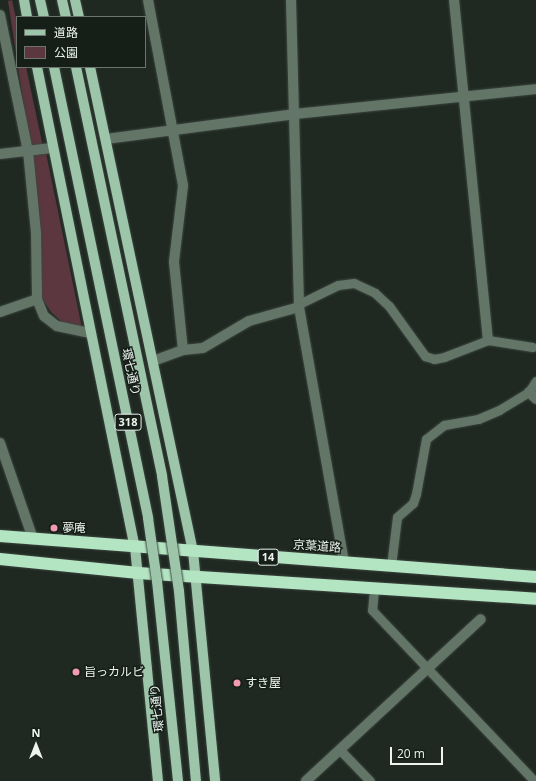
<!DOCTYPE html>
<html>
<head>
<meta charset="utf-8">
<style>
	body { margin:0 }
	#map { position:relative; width:536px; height:781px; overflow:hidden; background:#1f2922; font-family:"Open Sans","Noto Sans JP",sans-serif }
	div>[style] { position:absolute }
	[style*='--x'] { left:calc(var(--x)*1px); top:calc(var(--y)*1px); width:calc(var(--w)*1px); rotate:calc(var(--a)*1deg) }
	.green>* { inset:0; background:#5c3740 }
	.roads { filter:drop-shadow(0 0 1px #3c453f) drop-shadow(0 0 1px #3c453f) }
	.lane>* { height:9px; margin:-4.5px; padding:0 4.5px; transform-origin:4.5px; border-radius:4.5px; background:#627567 }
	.street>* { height:10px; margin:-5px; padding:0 5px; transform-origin:5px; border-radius:5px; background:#627567 }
	.primary>* { height:10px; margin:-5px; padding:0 5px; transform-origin:5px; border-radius:5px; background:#9dc5a9 }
	.highway>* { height:12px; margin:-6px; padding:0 6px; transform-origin:6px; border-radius:6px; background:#b4e5c3 }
	.bridges { filter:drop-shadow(0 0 1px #3c453f) drop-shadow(0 0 1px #3c453f) }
	.primary-bridge>* { height:10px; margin:-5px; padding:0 5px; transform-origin:5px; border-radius:5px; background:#9dc5a9 }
	.dots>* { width:11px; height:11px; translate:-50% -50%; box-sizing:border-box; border:2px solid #151f18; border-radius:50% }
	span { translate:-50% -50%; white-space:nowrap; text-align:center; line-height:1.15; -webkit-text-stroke:3px #151f18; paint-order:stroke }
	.shield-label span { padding:1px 3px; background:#151f18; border:1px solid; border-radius:3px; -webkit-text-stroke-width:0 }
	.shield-label { font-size:11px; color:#edf4ef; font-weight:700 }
	.street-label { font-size:12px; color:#edf4ef }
	.poi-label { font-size:12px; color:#edf4ef }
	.left { translate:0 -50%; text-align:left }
	.legend { position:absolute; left:16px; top:16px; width:130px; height:52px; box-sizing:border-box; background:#151f18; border:1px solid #6b746e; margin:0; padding:5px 7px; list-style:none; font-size:12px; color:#edf4ef }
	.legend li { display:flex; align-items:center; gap:8px; height:20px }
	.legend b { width:20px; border:1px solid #6b746e }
	.north { position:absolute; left:16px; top:725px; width:40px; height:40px; -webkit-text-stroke:3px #151f18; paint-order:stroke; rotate:0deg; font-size:11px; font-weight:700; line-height:16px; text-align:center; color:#edf4ef }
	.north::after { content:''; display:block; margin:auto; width:14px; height:18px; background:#edf4ef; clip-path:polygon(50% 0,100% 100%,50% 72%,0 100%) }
	.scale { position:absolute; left:390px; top:747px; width:53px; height:18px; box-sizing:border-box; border:2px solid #edf4ef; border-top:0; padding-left:5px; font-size:12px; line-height:14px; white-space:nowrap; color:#edf4ef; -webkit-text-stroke:3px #151f18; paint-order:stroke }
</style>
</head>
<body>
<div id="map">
	<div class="green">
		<i style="clip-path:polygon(12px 0,17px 23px,17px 60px,8px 1px)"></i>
		<i style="clip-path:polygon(18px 67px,26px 67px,43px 147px,30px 147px)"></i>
		<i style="clip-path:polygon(46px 153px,82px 328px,63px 323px,51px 312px,41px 297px,31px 154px)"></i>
	</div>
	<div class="roads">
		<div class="lane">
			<i style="--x:299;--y:304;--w:43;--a:-26"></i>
			<i style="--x:338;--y:285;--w:16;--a:-7"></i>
			<i style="--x:354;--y:283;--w:23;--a:25"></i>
			<i style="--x:375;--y:293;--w:19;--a:43"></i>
			<i style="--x:389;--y:306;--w:62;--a:54.2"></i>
			<i style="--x:425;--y:356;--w:9;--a:18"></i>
			<i style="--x:434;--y:359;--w:10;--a:-11"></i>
			<i style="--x:444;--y:357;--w:47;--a:-21.1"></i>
			<i style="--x:488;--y:340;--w:45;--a:9"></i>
			<i style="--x:391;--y:566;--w:49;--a:-83"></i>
			<i style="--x:397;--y:517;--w:21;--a:-41"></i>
			<i style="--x:413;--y:503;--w:9;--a:-72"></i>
			<i style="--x:416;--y:494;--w:56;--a:-79.7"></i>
			<i style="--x:426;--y:439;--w:23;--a:-38"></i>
			<i style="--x:444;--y:425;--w:35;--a:-10"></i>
			<i style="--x:478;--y:419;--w:23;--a:-23"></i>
			<i style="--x:499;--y:410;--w:35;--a:-31"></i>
			<i style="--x:529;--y:392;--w:13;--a:-58"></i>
			<i style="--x:374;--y:589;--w:21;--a:95"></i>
			<i style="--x:372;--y:610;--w:236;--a:46.5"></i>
			<i style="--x:340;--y:750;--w:43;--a:45.9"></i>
		</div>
		<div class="street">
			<i style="--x:148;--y:0;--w:189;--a:79.3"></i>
			<i style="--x:183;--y:186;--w:77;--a:96.8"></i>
			<i style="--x:174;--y:262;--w:88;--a:84.2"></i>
			<i style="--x:291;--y:0;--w:307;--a:88.5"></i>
			<i style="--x:299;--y:307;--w:259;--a:80"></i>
			<i style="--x:454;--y:0;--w:342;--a:84.3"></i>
			<i style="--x:0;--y:15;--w:139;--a:78.4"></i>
			<i style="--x:28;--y:151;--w:81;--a:84.4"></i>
			<i style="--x:36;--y:232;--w:67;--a:89.1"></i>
			<i style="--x:37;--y:299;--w:18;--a:68"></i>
			<i style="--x:44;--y:316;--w:16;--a:38"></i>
			<i style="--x:57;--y:326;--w:34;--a:12"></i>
			<i style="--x:106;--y:139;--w:191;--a:-7.5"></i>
			<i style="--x:295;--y:114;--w:242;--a:-5.9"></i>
			<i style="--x:0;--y:154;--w:52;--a:-6.6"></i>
			<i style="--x:0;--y:312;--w:39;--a:-19"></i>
			<i style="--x:153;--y:361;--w:32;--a:-20"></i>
			<i style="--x:183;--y:350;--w:20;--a:-6"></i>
			<i style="--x:203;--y:348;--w:53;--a:-30.4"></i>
			<i style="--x:249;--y:321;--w:52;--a:-15.6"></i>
			<i style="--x:529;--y:392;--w:10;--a:45"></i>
			<i style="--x:0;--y:443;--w:102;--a:71"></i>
			<i style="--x:306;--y:781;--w:238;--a:-42.8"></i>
		</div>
		<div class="primary">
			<i style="--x:24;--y:0;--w:17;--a:80"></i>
			<i style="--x:40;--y:0;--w:17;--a:77"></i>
			<i style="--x:62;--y:0;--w:17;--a:77"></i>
			<i style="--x:75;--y:0;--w:17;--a:77"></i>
			<i style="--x:37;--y:67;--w:490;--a:78.5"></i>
			<i style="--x:135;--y:547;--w:235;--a:84.4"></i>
			<i style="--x:90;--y:67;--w:495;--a:78"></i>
			<i style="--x:193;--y:551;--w:231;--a:84.5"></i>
		</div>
		<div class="highway">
			<i style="--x:0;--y:536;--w:538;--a:4.37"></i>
			<i style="--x:0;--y:559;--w:139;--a:5.8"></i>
			<i style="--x:138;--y:573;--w:399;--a:3.7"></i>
		</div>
	</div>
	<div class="bridges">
		<div class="primary-bridge">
			<i style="--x:54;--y:67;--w:461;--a:78.2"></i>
			<i style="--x:148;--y:518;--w:64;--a:81.9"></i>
			<i style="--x:157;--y:581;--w:201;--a:84"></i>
			<i style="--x:76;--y:67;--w:418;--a:78.1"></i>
			<i style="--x:162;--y:476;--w:116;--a:81.6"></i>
			<i style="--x:179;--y:591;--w:191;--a:84.9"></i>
		</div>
	</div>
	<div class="dots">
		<i style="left:54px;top:528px;background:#f29aaf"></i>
		<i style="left:76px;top:672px;background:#f29aaf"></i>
		<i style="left:237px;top:683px;background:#f29aaf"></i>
	</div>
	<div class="shield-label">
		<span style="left:128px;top:422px">318</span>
		<span style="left:268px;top:557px">14</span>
	</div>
	<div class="street-label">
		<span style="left:131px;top:372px;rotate:78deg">環七通り</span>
		<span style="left:317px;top:546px;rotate:4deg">京葉道路</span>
		<span style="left:157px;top:708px;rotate:-96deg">環七通り</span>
	</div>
	<div class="poi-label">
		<span class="left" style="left:62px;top:528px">夢庵</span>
		<span class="left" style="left:84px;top:672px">旨っカルビ</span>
		<span class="left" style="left:245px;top:683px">すき屋</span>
	</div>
	<ul class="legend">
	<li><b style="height:5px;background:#9dc5a9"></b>道路</li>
	<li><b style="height:11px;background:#5c3740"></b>公園</li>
	</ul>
	<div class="north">N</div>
	<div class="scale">20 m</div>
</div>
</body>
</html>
